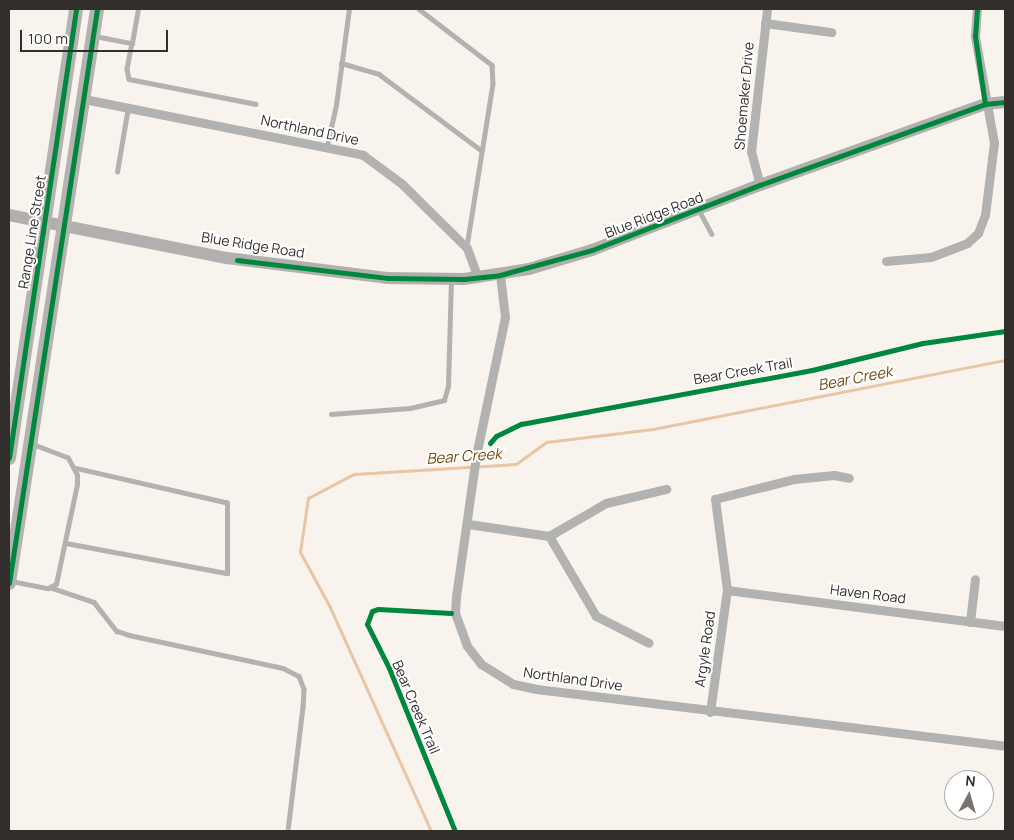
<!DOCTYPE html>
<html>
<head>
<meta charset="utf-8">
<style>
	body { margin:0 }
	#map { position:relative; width:1014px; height:840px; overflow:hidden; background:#f9f3ee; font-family:Manrope,sans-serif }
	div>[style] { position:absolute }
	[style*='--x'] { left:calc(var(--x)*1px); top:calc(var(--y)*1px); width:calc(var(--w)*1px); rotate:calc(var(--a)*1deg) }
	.stream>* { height:3px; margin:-1.5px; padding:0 1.5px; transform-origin:1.5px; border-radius:1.5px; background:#e8c6a4 }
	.lane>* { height:4.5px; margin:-2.25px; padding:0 2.25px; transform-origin:2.25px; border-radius:2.25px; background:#b2b2b0 }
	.street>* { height:9px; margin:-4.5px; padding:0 4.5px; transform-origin:4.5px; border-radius:4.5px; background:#b2b2b0 }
	.secondary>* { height:12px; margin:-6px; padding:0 6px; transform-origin:6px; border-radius:6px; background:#b2b0ae }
	.primary>* { height:14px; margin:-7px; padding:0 7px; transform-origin:7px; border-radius:7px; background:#b5b3b2 }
	.cycleway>* { height:5px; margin:-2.5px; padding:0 2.5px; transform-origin:2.5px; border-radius:2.5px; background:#00873e }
	span { translate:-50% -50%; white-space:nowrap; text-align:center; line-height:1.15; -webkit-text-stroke:4px #fff; paint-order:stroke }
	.street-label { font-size:14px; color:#322e2b }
	.water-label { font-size:15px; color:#754914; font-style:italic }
	.frame { position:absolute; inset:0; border:10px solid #322e2b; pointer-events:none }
	.north { position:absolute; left:944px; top:770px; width:50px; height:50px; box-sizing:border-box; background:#fff; border:1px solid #adabaa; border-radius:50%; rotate:6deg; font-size:14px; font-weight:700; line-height:20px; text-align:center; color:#322e2b }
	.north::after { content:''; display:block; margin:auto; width:18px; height:22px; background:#78736f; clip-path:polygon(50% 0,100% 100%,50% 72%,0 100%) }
	.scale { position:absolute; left:20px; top:30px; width:148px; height:22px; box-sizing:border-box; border:2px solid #322e2b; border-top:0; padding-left:6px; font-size:15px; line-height:18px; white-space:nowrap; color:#322e2b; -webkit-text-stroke:4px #fff; paint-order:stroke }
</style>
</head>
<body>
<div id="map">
	<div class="stream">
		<i style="--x:431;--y:831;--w:246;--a:-114.3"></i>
		<i style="--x:330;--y:607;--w:63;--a:-118.6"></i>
		<i style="--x:300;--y:552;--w:55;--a:-81.6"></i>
		<i style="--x:308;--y:498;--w:52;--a:-27.6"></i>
		<i style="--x:354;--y:474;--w:162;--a:-3.5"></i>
		<i style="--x:516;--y:464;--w:37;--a:-36"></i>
		<i style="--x:546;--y:442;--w:108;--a:-6.9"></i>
		<i style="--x:653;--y:429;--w:359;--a:-11.1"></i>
	</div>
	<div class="lane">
		<i style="--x:419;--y:9;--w:92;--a:37.5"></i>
		<i style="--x:492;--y:65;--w:19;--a:87"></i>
		<i style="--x:493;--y:84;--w:165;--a:99.1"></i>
		<i style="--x:95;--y:36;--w:38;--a:11"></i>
		<i style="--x:132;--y:43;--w:35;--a:-80"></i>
		<i style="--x:132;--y:43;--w:26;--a:101"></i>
		<i style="--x:127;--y:69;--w:10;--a:79"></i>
		<i style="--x:129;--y:79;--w:129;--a:11.1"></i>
		<i style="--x:341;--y:63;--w:40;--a:16"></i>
		<i style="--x:379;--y:74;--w:127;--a:36.7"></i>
		<i style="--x:327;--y:146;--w:42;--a:-77.6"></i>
		<i style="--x:336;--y:105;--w:97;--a:-82.3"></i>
		<i style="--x:117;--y:172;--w:66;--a:-80.4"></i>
		<i style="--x:699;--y:210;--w:27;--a:62"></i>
		<i style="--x:331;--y:414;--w:79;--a:-4.3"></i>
		<i style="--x:410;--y:408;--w:35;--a:-13"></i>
		<i style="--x:444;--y:400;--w:15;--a:-74"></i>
		<i style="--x:448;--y:386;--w:106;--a:-88.4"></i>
		<i style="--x:66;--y:543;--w:164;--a:10.6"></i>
		<i style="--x:227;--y:573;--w:70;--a:-90"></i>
		<i style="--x:227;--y:503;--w:157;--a:-167.1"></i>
		<i style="--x:11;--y:581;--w:38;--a:11"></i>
		<i style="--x:48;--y:588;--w:9;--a:-27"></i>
		<i style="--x:56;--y:584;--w:102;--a:-78.1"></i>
		<i style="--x:77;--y:484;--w:9;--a:-90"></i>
		<i style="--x:77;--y:475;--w:19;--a:-118"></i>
		<i style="--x:68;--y:458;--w:40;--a:-159"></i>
		<i style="--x:52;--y:588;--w:44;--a:18.4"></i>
		<i style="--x:94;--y:602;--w:37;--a:52"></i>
		<i style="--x:117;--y:631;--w:13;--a:18"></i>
		<i style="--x:129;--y:635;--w:157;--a:12.1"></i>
		<i style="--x:283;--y:668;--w:18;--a:27"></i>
		<i style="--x:299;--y:676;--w:14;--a:69"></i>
		<i style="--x:304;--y:689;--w:18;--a:93"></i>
		<i style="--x:303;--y:707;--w:125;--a:96.9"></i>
	</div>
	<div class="street">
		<i style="--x:765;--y:23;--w:67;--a:7.8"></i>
		<i style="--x:84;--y:99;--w:285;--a:11.3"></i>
		<i style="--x:363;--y:155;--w:49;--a:36.6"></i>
		<i style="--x:402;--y:184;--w:91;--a:44.6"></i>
		<i style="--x:467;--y:248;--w:32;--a:70"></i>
		<i style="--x:760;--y:185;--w:34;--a:-105"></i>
		<i style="--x:751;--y:152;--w:144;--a:-83.6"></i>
		<i style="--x:886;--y:261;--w:45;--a:-5.1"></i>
		<i style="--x:931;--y:257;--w:39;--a:-21"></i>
		<i style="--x:967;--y:243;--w:15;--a:-42"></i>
		<i style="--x:978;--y:233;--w:19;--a:-69"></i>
		<i style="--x:985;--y:215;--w:73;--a:-82.9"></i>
		<i style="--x:994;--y:143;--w:109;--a:-100.1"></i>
		<i style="--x:975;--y:36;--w:27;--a:-86"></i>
		<i style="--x:500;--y:275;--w:42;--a:83.2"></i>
		<i style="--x:505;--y:317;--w:142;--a:101.8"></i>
		<i style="--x:476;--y:456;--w:142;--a:98.1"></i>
		<i style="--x:456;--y:597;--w:16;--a:94"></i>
		<i style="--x:455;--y:613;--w:35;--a:70"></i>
		<i style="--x:467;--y:646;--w:23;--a:52"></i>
		<i style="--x:481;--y:664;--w:38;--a:32"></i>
		<i style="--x:513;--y:684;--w:24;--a:12"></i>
		<i style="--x:536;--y:689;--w:472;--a:6.9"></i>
		<i style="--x:468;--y:524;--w:82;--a:8.4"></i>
		<i style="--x:549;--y:536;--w:66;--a:-30.1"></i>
		<i style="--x:606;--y:503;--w:62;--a:-13.1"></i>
		<i style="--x:549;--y:536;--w:93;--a:59.6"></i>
		<i style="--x:596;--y:616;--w:59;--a:27"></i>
		<i style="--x:727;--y:590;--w:280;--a:7.4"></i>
		<i style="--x:970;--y:622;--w:43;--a:-83.4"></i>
		<i style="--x:710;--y:712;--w:123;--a:-82.1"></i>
		<i style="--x:727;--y:590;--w:92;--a:-97.5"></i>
		<i style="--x:715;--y:499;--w:81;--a:-14.2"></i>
		<i style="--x:794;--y:479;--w:40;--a:-5.7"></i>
		<i style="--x:834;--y:475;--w:15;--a:11"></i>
	</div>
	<div class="secondary">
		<i style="--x:9;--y:215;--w:222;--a:11.2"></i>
		<i style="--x:227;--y:258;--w:161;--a:7.1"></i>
		<i style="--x:387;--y:278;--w:77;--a:0.7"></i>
		<i style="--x:464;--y:279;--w:66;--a:-8.7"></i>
		<i style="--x:529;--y:269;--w:66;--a:-16.8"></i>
		<i style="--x:592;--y:250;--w:180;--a:-21.2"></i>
		<i style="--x:760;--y:185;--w:239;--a:-19.8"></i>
		<i style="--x:985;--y:104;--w:20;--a:-6"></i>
	</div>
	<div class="primary">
		<i style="--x:9;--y:458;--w:454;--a:-81.5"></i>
		<i style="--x:9;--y:583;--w:581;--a:-81.28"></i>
	</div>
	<div class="cycleway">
		<i style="--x:977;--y:9;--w:27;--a:94"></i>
		<i style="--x:975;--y:36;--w:69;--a:81.6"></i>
		<i style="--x:237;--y:260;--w:151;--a:6.8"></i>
		<i style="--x:387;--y:278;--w:77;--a:0.7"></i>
		<i style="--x:464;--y:279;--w:36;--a:-6"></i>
		<i style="--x:500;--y:275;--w:95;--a:-15.2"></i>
		<i style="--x:592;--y:250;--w:180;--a:-21.2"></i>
		<i style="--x:760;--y:185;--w:239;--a:-19.8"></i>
		<i style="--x:985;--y:104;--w:20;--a:-6"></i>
		<i style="--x:490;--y:443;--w:9;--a:-49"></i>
		<i style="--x:496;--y:436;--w:28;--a:-26"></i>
		<i style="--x:521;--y:424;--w:296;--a:-10.5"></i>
		<i style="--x:812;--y:370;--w:114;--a:-13.7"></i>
		<i style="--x:923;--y:343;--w:83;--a:-8.3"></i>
		<i style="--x:9;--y:458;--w:454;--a:-81.5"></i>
		<i style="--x:9;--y:583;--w:581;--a:-81.28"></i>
		<i style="--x:451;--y:613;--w:73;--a:-176.9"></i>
		<i style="--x:378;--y:609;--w:6;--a:162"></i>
		<i style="--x:372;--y:611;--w:14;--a:111"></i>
		<i style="--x:367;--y:624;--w:49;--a:63.4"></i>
		<i style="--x:389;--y:668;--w:176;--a:68"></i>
	</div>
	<div class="street-label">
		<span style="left:744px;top:96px;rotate:-85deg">Shoemaker Drive</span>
		<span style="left:310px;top:130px;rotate:12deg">Northland Drive</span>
		<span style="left:654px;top:215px;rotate:-21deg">Blue Ridge Road</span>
		<span style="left:32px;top:232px;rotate:-81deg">Range Line Street</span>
		<span style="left:253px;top:245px;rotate:9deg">Blue Ridge Road</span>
		<span style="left:743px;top:371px;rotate:-10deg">Bear Creek Trail</span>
		<span style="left:868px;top:594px;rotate:7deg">Haven Road</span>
		<span style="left:705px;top:649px;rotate:-82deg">Argyle Road</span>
		<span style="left:573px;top:679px;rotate:8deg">Northland Drive</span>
		<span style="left:416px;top:707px;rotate:67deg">Bear Creek Trail</span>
	</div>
	<div class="water-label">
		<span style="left:855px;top:378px;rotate:-11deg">Bear Creek</span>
		<span style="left:464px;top:456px;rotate:-4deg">Bear Creek</span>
	</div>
	<div class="frame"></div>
	<div class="north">N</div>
	<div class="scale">100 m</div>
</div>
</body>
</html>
